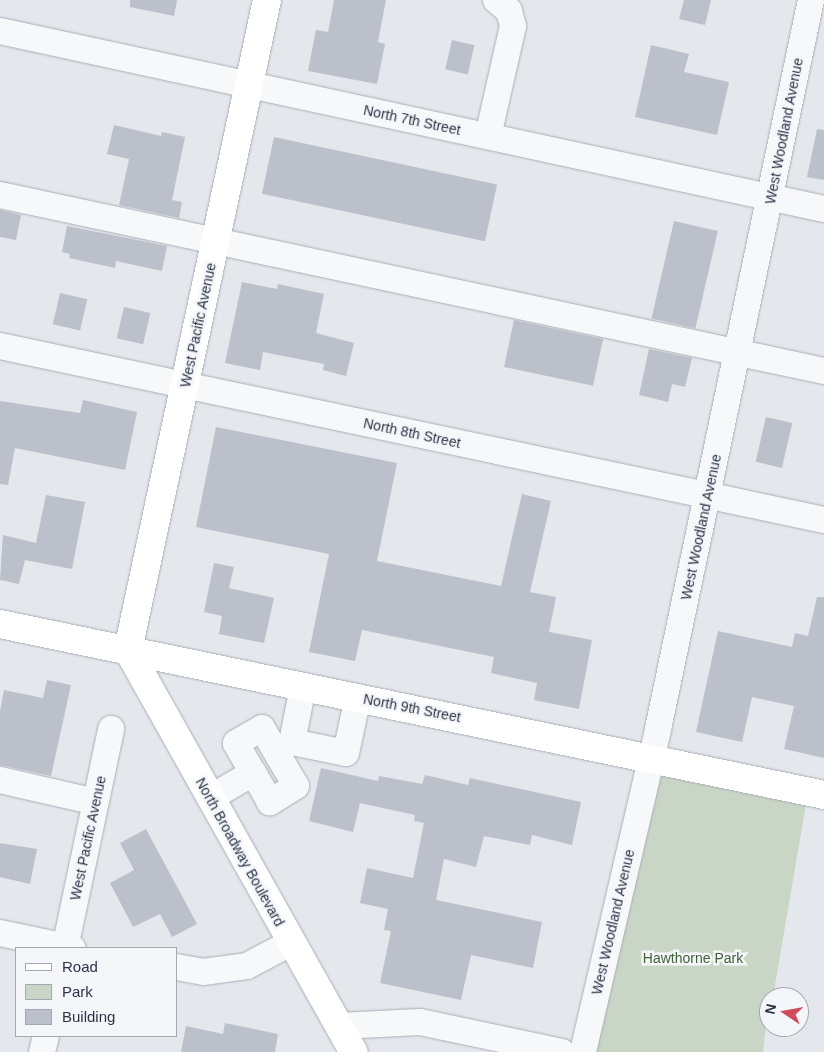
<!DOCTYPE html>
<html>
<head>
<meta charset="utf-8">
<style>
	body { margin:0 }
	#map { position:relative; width:824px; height:1052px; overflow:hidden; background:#e4e7ec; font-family:Arial,sans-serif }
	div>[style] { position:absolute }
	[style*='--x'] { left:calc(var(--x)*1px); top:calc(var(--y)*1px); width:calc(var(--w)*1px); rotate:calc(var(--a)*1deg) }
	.green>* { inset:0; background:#c9d6c5 }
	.building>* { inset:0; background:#bbc0ca; transform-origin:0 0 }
	.roads { filter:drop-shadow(0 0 1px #a9aeb7) drop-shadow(0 0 1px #a9aeb7) }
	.minor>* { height:26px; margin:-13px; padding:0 13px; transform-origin:13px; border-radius:13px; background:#f7f8fa }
	.major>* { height:28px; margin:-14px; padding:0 14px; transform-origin:14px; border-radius:14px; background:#fff }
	span { translate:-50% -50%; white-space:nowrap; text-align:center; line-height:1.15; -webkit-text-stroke:5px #f4f6f9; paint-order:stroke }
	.street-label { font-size:14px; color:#2b3445 }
	.park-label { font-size:14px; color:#3f6138 }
	.legend { position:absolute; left:15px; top:947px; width:162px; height:90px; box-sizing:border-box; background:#f4f6f9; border:1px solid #a4a8b1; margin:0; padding:6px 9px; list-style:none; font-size:15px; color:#2b3445 }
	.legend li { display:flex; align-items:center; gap:10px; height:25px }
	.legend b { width:25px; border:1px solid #a4a8b1 }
	.north { position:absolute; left:759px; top:987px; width:50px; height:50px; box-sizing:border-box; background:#f4f6f9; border:1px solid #a4a8b1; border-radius:50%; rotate:282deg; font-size:14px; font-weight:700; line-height:20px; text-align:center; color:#2b3445 }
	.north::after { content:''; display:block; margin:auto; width:18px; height:22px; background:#d1495b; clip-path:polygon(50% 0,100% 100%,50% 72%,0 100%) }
</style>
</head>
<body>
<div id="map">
	<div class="green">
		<i style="clip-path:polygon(651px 757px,808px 792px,773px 997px,769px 997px,763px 1052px,583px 1052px)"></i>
	</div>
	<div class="building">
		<i style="clip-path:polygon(130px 0,177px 0,174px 16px,130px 7px)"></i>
		<i style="clip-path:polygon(334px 0,386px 0,378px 42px,385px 44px,377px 84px,308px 71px,316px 30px,328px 32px)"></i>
		<i style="clip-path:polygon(684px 0,711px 0,705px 25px,679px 19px)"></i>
		<i style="left:452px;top:40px;width:23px;height:30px;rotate:13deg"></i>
		<i style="clip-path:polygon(651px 45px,689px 54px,684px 72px,729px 82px,717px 135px,635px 117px)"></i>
		<i style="clip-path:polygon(114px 125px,161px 136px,162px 132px,185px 137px,172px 200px,182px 202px,179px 218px,119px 205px,129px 159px,107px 154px)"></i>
		<i style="clip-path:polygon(817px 129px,824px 130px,824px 180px,807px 177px)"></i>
		<i style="left:274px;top:137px;width:228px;height:58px;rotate:12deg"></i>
		<i style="clip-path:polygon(0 210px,21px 215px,16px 240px,0 237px)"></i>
		<i style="left:674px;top:221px;width:45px;height:100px;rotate:13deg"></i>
		<i style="clip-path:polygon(67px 226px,167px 246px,162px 271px,116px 261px,115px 268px,69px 258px,70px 254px,62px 252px)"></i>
		<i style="clip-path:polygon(242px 282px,277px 289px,278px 284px,324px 294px,316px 333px,354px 343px,346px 376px,323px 370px,324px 364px,263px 352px,260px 370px,225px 363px)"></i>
		<i style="left:60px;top:293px;width:28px;height:32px;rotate:13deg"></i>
		<i style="left:124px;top:307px;width:27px;height:32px;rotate:13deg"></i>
		<i style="left:514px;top:320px;width:91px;height:48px;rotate:12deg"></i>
		<i style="clip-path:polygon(649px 349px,692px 358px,685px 387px,672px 384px,668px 402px,639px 395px)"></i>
		<i style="clip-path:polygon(83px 400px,137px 412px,125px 470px,15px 448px,8px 485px,0 484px,0 401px,80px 413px)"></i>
		<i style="left:766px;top:417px;width:27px;height:46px;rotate:13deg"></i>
		<i style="clip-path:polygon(216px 427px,397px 463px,377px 561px,501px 586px,522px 494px,551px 501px,530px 592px,556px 597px,549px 632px,592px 640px,579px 709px,534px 700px,537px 683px,491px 673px,494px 657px,362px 630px,355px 661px,309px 652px,329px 554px,196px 527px)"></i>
		<i style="clip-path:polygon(46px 495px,85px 502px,72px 569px,25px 560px,19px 584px,0 580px,3px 535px,36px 543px)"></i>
		<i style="clip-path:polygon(214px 563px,234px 567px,229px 588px,274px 598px,264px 643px,219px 634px,222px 616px,204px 612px)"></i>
		<i style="clip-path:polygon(817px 597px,824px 597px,824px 758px,784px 749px,794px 706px,752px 697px,742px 742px,696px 732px,718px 631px,792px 647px,795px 633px,808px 636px)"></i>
		<i style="clip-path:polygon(47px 680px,71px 685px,51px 776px,0 765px,0 711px,4px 690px,43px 698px)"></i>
		<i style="clip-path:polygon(321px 768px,378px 781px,379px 776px,422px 784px,425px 775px,468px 785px,470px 778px,581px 802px,572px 845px,532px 835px,530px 845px,484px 836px,476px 867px,444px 859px,436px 900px,542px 922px,533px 968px,471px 955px,461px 1000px,380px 983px,391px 931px,384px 930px,388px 909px,360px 903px,367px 868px,413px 878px,424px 823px,414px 821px,415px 815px,360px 803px,353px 832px,309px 821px)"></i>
		<i style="clip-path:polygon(146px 829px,197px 924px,172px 937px,160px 914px,133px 927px,110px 883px,134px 870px,120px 843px)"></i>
		<i style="clip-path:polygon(0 843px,37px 849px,30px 884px,0 877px)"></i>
		<i style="clip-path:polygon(225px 1023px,278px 1034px,275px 1052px,181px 1052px,186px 1026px,223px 1034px)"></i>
	</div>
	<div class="roads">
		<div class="minor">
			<i style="--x:0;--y:31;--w:843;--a:12.19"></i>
			<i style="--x:488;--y:136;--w:113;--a:-77.2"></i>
			<i style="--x:513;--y:26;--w:16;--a:-105"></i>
			<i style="--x:509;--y:11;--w:17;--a:-140"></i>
			<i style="--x:0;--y:195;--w:843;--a:12.06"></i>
			<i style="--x:0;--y:346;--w:842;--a:11.92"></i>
			<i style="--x:303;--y:687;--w:56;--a:101.3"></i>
			<i style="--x:292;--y:742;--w:55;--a:11.5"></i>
			<i style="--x:346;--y:753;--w:57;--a:-77.9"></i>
			<i style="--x:0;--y:780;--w:98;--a:12.9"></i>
			<i style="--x:210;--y:798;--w:50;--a:-30.2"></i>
			<i style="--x:253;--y:773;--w:34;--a:-120"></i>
			<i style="--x:236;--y:743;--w:30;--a:-30"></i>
			<i style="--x:262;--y:728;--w:67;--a:59.6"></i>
			<i style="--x:296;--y:786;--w:31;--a:148"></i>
			<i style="--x:270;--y:802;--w:34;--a:-120"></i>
			<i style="--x:0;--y:933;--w:74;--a:11.8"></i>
			<i style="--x:65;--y:948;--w:224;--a:-78.1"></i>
			<i style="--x:176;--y:967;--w:27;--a:10"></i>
			<i style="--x:203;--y:972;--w:44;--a:-7.8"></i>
			<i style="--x:247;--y:966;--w:49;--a:-28.1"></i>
			<i style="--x:339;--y:1026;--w:81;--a:-2.8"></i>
			<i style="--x:420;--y:1022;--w:145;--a:11.9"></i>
			<i style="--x:42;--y:1052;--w:16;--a:-76"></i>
			<i style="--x:583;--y:1052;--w:332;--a:-76.9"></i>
			<i style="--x:658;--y:729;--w:745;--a:-78.15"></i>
		</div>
		<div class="major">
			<i style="--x:0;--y:624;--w:842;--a:11.72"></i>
			<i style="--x:128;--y:650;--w:665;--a:-77.93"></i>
			<i style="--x:128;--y:650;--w:461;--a:60.7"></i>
		</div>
	</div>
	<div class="street-label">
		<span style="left:412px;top:120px;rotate:12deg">North 7th Street</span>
		<span style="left:784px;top:131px;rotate:-79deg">West Woodland Avenue</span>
		<span style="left:198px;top:325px;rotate:-78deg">West Pacific Avenue</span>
		<span style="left:412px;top:433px;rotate:12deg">North 8th Street</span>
		<span style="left:701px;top:527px;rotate:-78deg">West Woodland Avenue</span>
		<span style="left:412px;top:708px;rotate:11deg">North 9th Street</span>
		<span style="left:88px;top:838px;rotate:-78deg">West Pacific Avenue</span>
		<span style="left:240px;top:852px;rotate:61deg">North Broadway Boulevard</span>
		<span style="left:613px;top:922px;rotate:-77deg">West Woodland Avenue</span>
	</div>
	<div class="park-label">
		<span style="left:693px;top:958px">Hawthorne Park</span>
	</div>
	<ul class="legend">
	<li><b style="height:6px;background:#fff"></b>Road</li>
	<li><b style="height:14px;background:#c9d6c5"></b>Park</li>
	<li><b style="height:14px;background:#bbc0ca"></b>Building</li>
	</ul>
	<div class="north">N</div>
</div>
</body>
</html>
